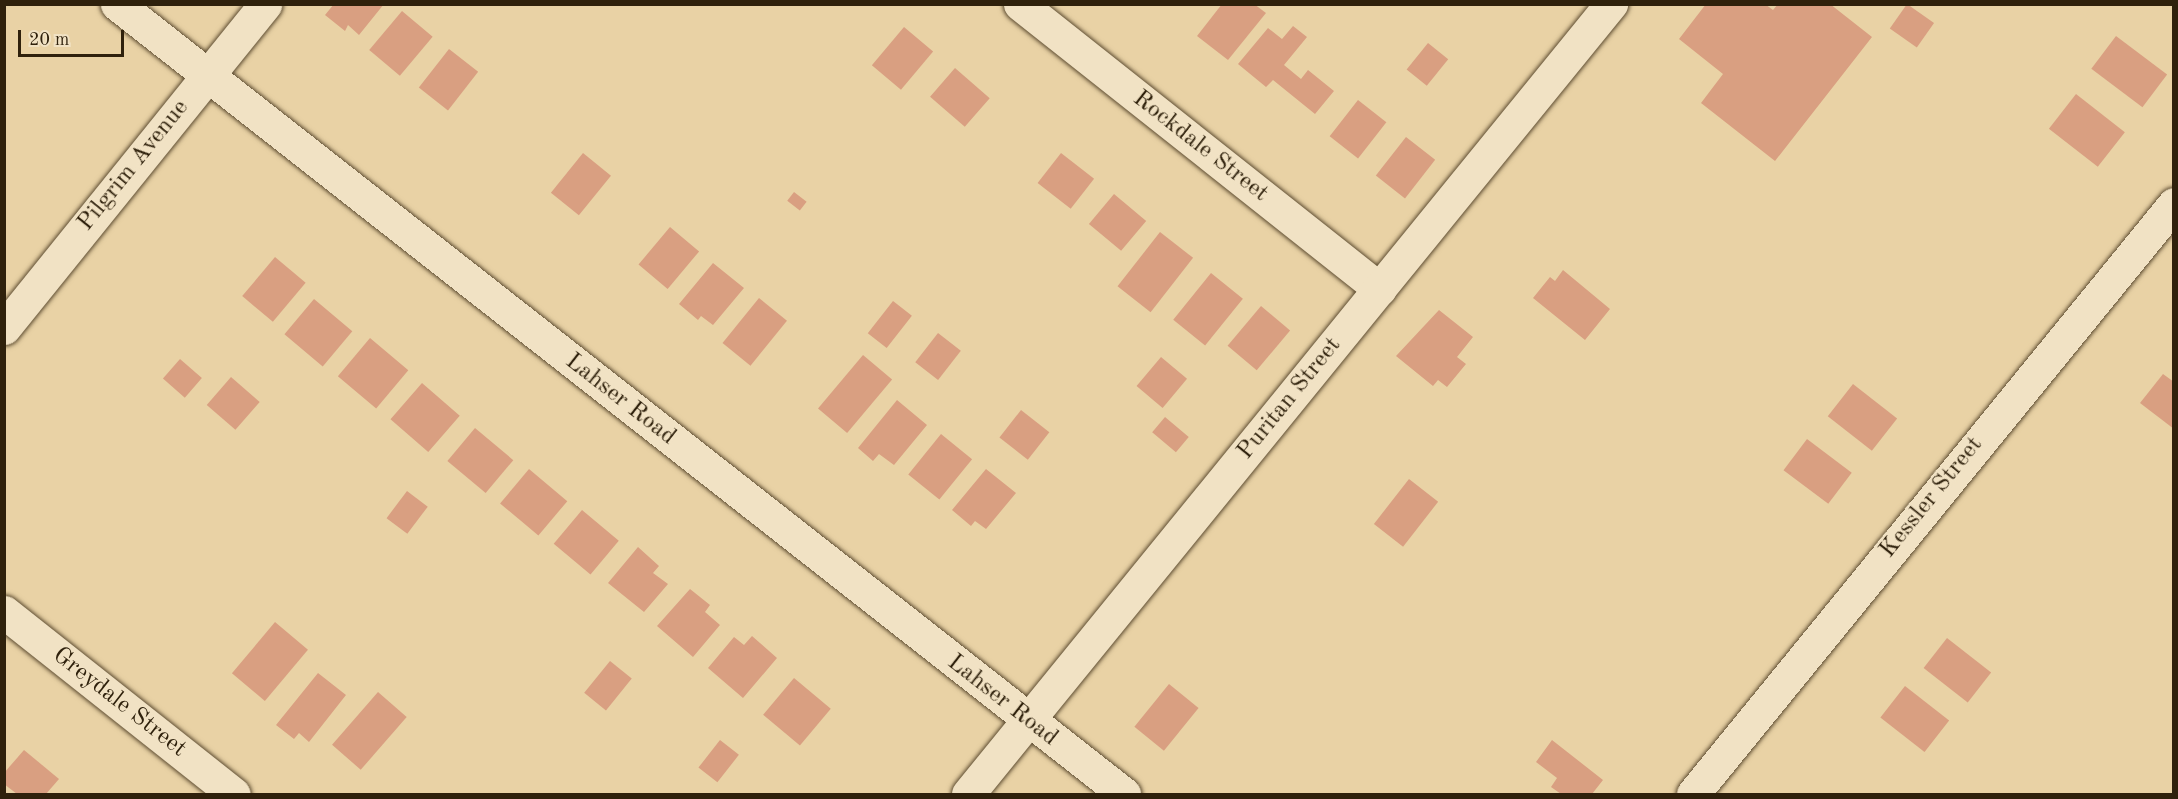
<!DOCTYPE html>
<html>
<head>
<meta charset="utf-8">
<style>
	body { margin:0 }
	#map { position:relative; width:2178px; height:799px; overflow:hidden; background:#e9d2a5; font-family:"Old Standard TT",serif }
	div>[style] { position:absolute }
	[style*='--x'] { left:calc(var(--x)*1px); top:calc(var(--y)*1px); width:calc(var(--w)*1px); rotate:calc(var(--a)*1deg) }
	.building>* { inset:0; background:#d99f81; transform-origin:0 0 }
	.roads { filter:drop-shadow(0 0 2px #5e4d32) drop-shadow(0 0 2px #5e4d32) }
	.street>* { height:33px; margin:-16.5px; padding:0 16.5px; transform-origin:16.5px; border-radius:16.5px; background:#f1e2c4 }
	.secondary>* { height:33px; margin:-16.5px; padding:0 16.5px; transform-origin:16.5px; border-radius:16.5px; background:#f1e2c4 }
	span { translate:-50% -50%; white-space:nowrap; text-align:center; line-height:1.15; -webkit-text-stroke:5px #f1e2c4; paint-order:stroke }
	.street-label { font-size:24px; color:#2f210c }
	.frame { position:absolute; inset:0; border:6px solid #2f210c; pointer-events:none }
	.scale { position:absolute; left:18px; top:30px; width:106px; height:27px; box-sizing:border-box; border:3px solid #2f210c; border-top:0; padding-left:8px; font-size:18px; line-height:21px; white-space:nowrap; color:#2f210c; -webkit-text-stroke:4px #f1e2c4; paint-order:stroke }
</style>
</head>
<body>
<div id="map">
	<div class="building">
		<i style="clip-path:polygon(334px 4px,384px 4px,359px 35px,348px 25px,345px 31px,325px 15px)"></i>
		<i style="clip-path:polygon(1222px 4px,1254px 4px,1266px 13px,1228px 60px,1197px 36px)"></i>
		<i style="clip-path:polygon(1706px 4px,1765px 4px,1773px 10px,1778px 4px,1830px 4px,1872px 37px,1775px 161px,1701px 103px,1723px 74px,1679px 39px)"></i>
		<i style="left:1907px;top:4px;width:33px;height:30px;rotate:35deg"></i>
		<i style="left:402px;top:11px;width:40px;height:51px;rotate:40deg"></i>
		<i style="clip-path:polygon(1293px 26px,1307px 37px,1284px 65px,1301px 79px,1308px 70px,1334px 91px,1315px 114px,1273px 80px,1266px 87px,1238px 64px,1268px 28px,1282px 39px)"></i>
		<i style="left:904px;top:27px;width:38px;height:50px;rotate:40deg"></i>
		<i style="left:2116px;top:36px;width:64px;height:41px;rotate:37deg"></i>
		<i style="left:1428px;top:43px;width:26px;height:34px;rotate:39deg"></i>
		<i style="left:449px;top:49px;width:37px;height:49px;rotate:38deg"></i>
		<i style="left:955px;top:68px;width:46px;height:38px;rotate:41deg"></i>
		<i style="left:2076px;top:94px;width:62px;height:44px;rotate:38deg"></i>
		<i style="left:1358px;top:100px;width:36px;height:46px;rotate:38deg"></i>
		<i style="left:1406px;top:137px;width:37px;height:49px;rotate:38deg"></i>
		<i style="left:583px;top:153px;width:36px;height:51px;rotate:39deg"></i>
		<i style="left:1061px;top:153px;width:42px;height:38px;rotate:38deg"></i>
		<i style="left:794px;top:192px;width:16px;height:11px;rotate:38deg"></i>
		<i style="left:1114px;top:194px;width:42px;height:39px;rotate:40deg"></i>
		<i style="left:670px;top:227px;width:38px;height:49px;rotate:40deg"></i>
		<i style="left:1160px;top:232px;width:42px;height:69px;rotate:38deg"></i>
		<i style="left:275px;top:257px;width:40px;height:51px;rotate:40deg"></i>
		<i style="clip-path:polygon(713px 263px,744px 288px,713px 325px,701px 316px,698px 320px,679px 304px)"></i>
		<i style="clip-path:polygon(1563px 270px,1610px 309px,1585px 340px,1533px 298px,1550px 277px,1555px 281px)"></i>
		<i style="left:1211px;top:273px;width:41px;height:60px;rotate:39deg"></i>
		<i style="left:759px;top:298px;width:36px;height:58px;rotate:39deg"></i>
		<i style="left:314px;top:299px;width:50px;height:46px;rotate:40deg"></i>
		<i style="left:893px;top:301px;width:24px;height:41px;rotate:38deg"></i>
		<i style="left:1261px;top:306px;width:38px;height:52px;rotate:40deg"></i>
		<i style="clip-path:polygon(1439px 310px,1473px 337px,1457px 357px,1466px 364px,1447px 387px,1438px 380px,1433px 386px,1396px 356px)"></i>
		<i style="left:938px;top:333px;width:29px;height:37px;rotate:38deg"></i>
		<i style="left:370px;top:338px;width:50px;height:50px;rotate:40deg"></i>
		<i style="left:863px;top:355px;width:38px;height:70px;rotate:40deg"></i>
		<i style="left:1161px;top:357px;width:34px;height:38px;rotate:40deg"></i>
		<i style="left:180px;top:359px;width:29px;height:26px;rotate:41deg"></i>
		<i style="clip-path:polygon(2163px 374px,2174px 382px,2174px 429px,2140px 403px)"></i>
		<i style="left:231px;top:377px;width:38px;height:37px;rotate:41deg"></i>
		<i style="left:422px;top:383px;width:50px;height:48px;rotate:41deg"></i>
		<i style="left:1853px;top:384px;width:56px;height:41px;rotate:38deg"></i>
		<i style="clip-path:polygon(897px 400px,927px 425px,894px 465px,879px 454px,873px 461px,858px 448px)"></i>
		<i style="left:1021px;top:410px;width:36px;height:35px;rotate:38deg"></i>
		<i style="left:1165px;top:417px;width:31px;height:20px;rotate:40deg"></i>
		<i style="left:475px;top:428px;width:50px;height:43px;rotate:40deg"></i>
		<i style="left:941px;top:434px;width:40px;height:52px;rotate:39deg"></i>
		<i style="left:1807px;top:439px;width:56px;height:39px;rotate:37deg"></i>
		<i style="left:529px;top:469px;width:50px;height:45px;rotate:40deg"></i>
		<i style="clip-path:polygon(986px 469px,1016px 493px,986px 529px,975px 521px,971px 526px,952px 510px)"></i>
		<i style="left:1409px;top:479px;width:37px;height:57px;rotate:38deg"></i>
		<i style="left:407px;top:491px;width:26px;height:34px;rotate:37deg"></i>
		<i style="left:582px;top:510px;width:48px;height:44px;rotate:40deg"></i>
		<i style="clip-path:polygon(638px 547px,659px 566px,653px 573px,668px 584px,644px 612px,608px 583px)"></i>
		<i style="clip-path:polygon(690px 589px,710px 605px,705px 612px,720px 625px,693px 657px,657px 626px)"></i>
		<i style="left:275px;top:622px;width:43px;height:67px;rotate:40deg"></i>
		<i style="clip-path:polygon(752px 636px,777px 658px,743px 698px,708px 668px,734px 637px,744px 645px)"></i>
		<i style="left:1947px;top:638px;width:56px;height:38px;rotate:38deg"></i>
		<i style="left:610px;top:661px;width:28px;height:41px;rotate:39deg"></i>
		<i style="clip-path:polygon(318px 673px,346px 695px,309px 742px,299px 733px,294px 739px,276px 725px)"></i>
		<i style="left:794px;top:678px;width:48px;height:48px;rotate:40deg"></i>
		<i style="left:1169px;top:684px;width:38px;height:55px;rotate:39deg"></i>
		<i style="left:1905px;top:686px;width:56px;height:40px;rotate:38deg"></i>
		<i style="left:378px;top:692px;width:38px;height:70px;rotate:41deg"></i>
		<i style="left:720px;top:740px;width:24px;height:35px;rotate:38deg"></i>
		<i style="clip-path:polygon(1552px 740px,1603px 780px,1592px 794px,1561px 794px,1551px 787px,1557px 778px,1536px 762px)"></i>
		<i style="clip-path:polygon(24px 750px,59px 779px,46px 794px,17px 794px,4px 784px,4px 773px)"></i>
	</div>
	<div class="roads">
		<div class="street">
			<i style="--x:1020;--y:4;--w:459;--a:38.4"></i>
			<i style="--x:4;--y:328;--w:416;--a:-51.1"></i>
			<i style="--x:4;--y:612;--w:293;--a:38.4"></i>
			<i style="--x:968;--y:794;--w:1019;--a:-50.86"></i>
			<i style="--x:1693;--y:794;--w:761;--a:-50.81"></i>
		</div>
		<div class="secondary">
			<i style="--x:117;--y:4;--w:1280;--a:38.11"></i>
		</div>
	</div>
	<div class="street-label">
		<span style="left:1200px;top:147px;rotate:38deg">Rockdale Street</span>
		<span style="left:134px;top:166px;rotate:-51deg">Pilgrim Avenue</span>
		<span style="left:1290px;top:399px;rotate:-51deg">Puritan Street</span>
		<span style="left:620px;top:400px;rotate:38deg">Lahser Road</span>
		<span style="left:1932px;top:498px;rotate:-51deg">Kessler Street</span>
		<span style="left:1002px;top:701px;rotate:38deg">Lahser Road</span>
		<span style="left:119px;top:703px;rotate:38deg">Greydale Street</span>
	</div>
	<div class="frame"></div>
	<div class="scale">20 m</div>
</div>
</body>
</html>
